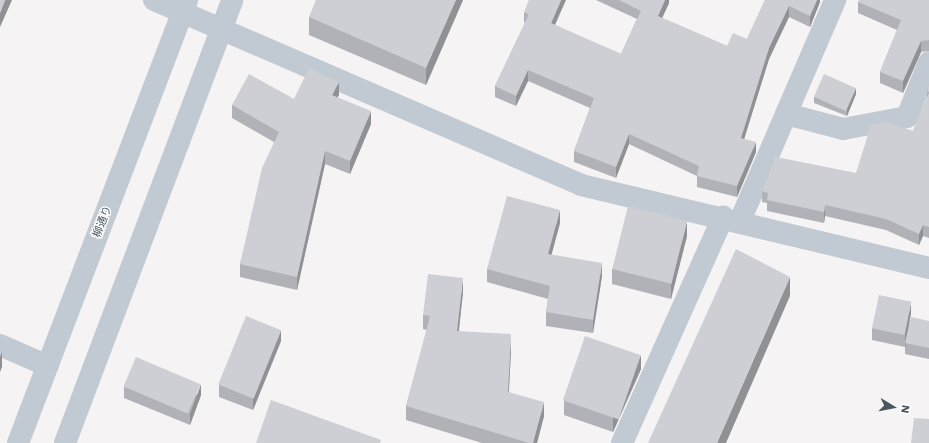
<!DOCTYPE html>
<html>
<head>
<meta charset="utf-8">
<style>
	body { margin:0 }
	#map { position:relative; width:929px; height:443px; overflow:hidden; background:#f5f3f3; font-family:"Work Sans","Noto Sans JP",sans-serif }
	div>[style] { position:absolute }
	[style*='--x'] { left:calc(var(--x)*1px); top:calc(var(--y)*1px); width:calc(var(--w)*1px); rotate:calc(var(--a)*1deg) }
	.minor>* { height:22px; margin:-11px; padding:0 11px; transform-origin:11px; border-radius:11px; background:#c1cad2 }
	.wall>* { inset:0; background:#b0b2b7 }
	.shaded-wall>* { inset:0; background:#909195 }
	.building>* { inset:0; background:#cdcfd5; transform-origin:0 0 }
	span { translate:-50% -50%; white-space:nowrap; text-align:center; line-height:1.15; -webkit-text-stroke:3px #fff; paint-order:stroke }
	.street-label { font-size:11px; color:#4a5661 }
	.north { position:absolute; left:873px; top:387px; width:40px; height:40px; -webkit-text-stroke:3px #fff; paint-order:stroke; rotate:100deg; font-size:11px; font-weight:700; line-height:16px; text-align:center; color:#4a5661 }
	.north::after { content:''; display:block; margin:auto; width:14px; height:18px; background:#4a5661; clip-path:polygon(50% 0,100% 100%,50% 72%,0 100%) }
</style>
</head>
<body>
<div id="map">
	<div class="minor">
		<i style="--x:154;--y:0;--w:465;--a:23.4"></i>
		<i style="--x:581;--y:185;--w:358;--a:13.4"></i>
		<i style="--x:786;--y:114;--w:59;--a:14.7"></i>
		<i style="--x:843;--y:129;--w:65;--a:-10.6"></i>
		<i style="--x:907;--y:117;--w:59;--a:-68.2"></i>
		<i style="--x:740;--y:221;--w:241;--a:-66.7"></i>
		<i style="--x:0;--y:345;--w:52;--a:23.6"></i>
		<i style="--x:18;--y:443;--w:474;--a:-69.1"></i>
		<i style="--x:65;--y:443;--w:473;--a:-69.3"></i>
		<i style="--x:622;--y:443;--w:248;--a:-65.9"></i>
	</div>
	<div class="wall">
		<i style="clip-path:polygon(463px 0,426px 85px,309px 35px,309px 17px)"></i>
		<i style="clip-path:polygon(596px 0,669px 0,669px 3px,662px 18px,727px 46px,747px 39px,765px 0,820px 0,820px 2px,810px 27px,789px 17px,769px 59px,744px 139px,756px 152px,737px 197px,697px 187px,697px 176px,629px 144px,616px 178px,574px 162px,574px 151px,590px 108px,528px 81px,516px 106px,495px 97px,495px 86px,525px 23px,524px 22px,524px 12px,621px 54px,637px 19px)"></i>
		<i style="clip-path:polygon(929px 0,929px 51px,921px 52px,903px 93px,880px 83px,880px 72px,897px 30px,858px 13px,858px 2px)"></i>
		<i style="clip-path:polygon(929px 84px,929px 238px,923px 236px,919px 245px,886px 230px,825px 216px,824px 223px,767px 211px,767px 203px,762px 202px,762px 191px,856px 173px,913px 131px,927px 99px,927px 91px)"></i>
		<i style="clip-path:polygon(856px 94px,847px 116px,814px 103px,814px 97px)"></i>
		<i style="clip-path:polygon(339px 95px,337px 97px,371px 124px,350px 174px,325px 164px,297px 290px,240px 277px,240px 264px,274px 142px,232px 118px,232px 105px)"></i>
		<i style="clip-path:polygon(560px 223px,551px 255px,602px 276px,593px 333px,546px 326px,546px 312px,548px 299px,487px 282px,487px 269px)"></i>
		<i style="clip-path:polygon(687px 236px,671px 299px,612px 284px,612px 269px)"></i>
		<i style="clip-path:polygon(463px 292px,459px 331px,511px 349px,509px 392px,544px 416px,537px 443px,482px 443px,406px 420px,406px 406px,427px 330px,423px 329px,423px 315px)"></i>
		<i style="clip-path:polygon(911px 313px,909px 323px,929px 321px,929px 359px,905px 354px,905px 344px,905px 347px,872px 340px,872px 328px)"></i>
		<i style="clip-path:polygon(281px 341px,253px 410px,219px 397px,219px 385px)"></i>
		<i style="clip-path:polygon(641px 369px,613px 432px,564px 415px,564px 401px)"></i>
		<i style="clip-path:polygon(124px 387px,201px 395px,190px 425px,124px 398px)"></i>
	</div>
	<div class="shaded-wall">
		<i style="clip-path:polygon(5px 0,12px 0,0 27px,0 13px)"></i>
		<i style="clip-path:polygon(456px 0,463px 0,426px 85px,426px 68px)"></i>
		<i style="clip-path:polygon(561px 0,566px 0,551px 34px,551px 23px)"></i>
		<i style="clip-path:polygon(665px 0,669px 0,669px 3px,658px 27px,658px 16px)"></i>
		<i style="clip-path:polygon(817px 0,820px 0,820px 2px,810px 27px,810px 16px)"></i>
		<i style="clip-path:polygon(789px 6px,789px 17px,769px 59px,741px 149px,741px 138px,769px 48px)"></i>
		<i style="clip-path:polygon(921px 41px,921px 52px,903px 93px,903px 81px)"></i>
		<i style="clip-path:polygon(528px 70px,528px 81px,516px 106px,516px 96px)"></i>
		<i style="clip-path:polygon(339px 82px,339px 95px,332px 108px,332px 95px)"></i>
		<i style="clip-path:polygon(856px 88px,856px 94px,847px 116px,847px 109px)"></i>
		<i style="clip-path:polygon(371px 111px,371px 124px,350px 174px,350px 161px)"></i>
		<i style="clip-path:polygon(629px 134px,629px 144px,616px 178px,616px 167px)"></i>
		<i style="clip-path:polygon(756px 142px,756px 152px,737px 197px,737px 186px)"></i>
		<i style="clip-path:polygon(325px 151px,325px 164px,297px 290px,297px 277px)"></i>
		<i style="clip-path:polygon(825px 205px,825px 216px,824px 223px,824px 212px)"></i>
		<i style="clip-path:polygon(560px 210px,560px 223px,548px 268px,548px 254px)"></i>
		<i style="clip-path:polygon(687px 221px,687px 236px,671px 299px,671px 284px)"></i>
		<i style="clip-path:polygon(923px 225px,923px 236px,919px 245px,919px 234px)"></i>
		<i style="clip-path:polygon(602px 263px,602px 276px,593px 333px,593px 320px)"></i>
		<i style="clip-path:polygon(790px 277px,790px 296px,726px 443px,717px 443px)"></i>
		<i style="clip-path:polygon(463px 278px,463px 292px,457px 346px,457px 331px)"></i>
		<i style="clip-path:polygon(911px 302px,911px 313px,905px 347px,905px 335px)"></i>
		<i style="clip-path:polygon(281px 330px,281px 341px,253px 410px,253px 399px)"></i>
		<i style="clip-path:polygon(511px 334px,511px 349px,508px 406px,508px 392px)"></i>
		<i style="clip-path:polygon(2px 352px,2px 367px,0 372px,0 357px)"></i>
		<i style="clip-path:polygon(641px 355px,641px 369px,613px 432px,613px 417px)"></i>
		<i style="clip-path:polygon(201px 384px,201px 395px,190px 425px,190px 414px)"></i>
		<i style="clip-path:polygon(544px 402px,544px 416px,537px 443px,533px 443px)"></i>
	</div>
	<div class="building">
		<i style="clip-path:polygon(0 0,5px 0,0 13px)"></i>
		<i style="clip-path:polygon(316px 0,456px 0,426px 68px,309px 17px)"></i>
		<i style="clip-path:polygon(529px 0,561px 0,551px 23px,621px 54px,641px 11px,619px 0,665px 0,658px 16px,727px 46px,733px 33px,747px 39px,765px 0,817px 0,810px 16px,789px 6px,769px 48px,741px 138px,756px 142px,737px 186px,697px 176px,699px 166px,629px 134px,616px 167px,574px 151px,594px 98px,528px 70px,516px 96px,495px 86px,529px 14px,524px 12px)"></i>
		<i style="clip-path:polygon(859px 0,929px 0,929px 40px,921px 41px,903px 81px,880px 72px,901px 20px,858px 2px)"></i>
		<i style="clip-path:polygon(309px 68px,339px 82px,332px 95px,371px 111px,350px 161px,325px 151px,297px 277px,240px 264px,262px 168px,279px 132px,232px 105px,249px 74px,294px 99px)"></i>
		<i style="left:824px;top:74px;width:35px;height:25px;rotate:24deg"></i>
		<i style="clip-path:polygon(929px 84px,929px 92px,927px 91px)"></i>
		<i style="clip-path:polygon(929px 93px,929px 227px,923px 225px,919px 234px,886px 219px,825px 205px,824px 212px,767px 200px,768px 193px,762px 191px,776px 157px,856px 173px,871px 125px,887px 122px,913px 131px)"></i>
		<i style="clip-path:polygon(507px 196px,560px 210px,548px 254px,602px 263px,593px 320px,546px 312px,550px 286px,487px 269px)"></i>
		<i style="left:628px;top:206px;width:61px;height:65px;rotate:14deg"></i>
		<i style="clip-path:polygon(736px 249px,790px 277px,717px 443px,648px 443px)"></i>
		<i style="clip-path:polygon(428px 274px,463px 278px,457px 331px,511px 334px,508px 392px,544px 402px,533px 443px,529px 443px,406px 406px,430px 316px,423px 315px)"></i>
		<i style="left:879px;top:295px;width:33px;height:34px;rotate:12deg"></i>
		<i style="left:246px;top:316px;width:38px;height:74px;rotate:22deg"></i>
		<i style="clip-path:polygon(911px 317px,929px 321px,929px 348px,905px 343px)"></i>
		<i style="left:585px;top:336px;width:59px;height:68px;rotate:19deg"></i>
		<i style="left:136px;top:357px;width:70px;height:32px;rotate:23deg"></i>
		<i style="clip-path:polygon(271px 400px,381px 440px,380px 443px,256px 443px)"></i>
		<i style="clip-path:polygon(914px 418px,929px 419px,929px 443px,911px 443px)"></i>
	</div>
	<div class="street-label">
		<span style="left:103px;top:222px;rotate:-69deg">柳通り</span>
	</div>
	<div class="north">N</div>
</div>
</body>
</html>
